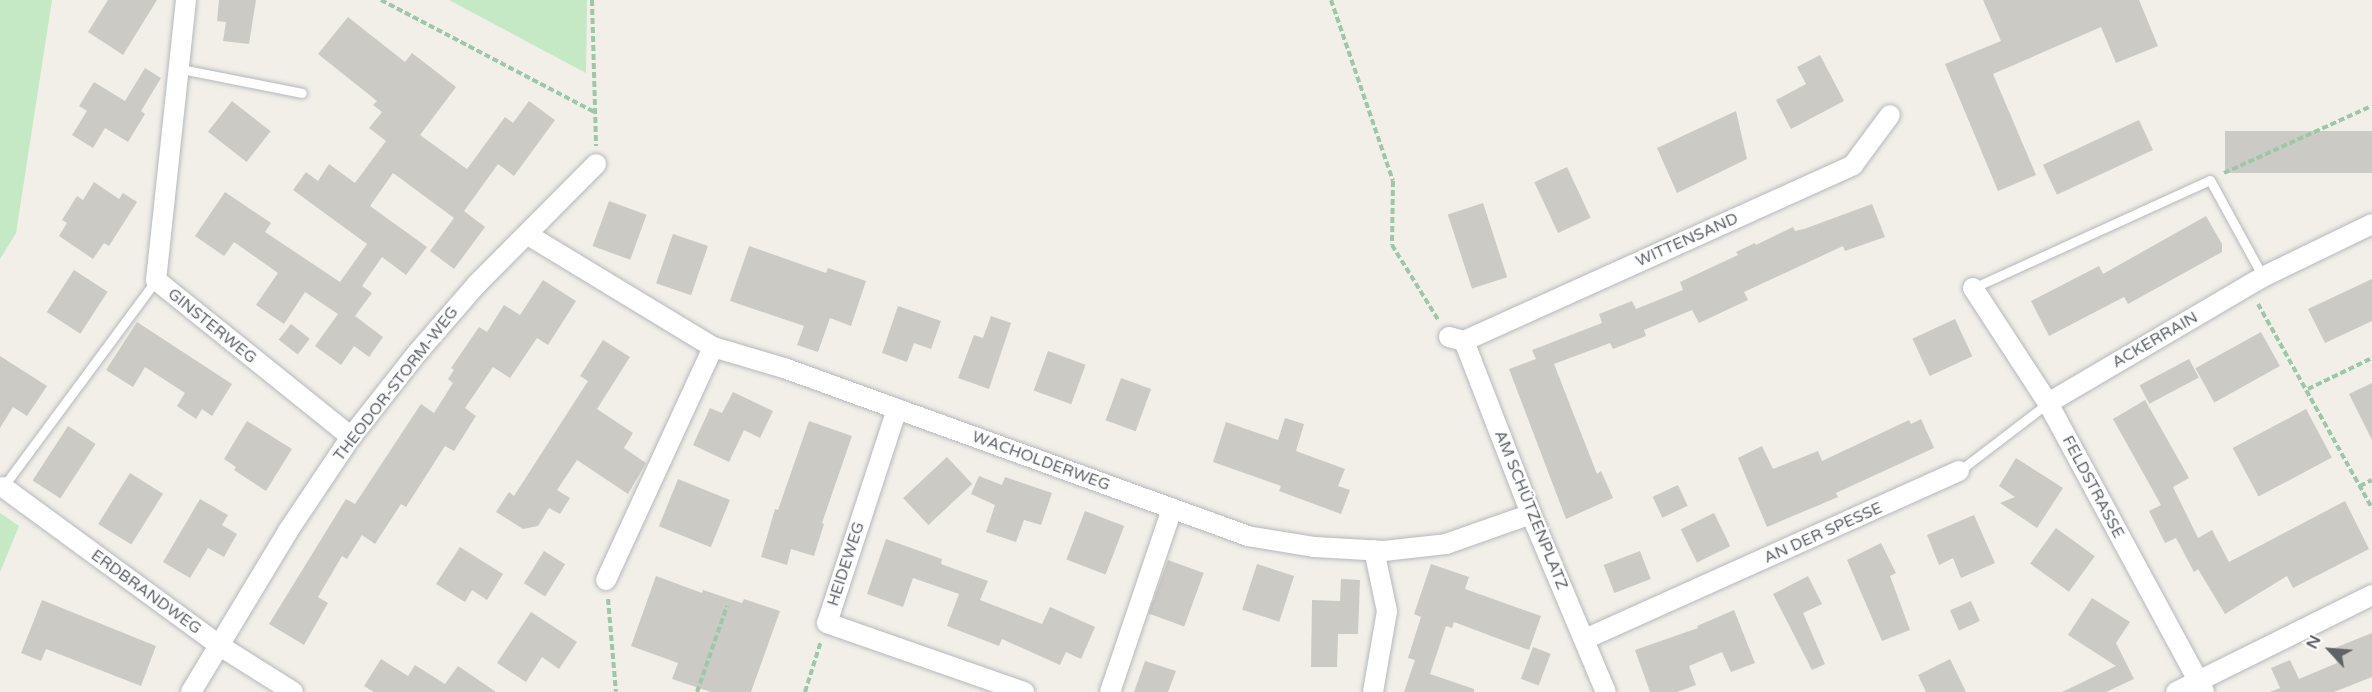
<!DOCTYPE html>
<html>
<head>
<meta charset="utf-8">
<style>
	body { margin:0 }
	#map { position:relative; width:2372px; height:692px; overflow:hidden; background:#f1efe8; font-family:"Varela Round",sans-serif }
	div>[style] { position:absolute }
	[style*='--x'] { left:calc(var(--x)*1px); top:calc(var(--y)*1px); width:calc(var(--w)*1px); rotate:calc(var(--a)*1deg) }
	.green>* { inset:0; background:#c5e8c5 }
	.building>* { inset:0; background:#cccac5; transform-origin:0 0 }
	.path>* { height:4px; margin-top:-2px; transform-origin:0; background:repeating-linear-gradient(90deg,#9cc7a9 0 6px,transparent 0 9px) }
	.roads { filter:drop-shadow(0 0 2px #b5b8bc) drop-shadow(0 0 2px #b5b8bc) }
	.service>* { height:9px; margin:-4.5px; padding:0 4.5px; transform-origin:4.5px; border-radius:4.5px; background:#fff }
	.minor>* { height:20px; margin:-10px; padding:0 10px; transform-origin:10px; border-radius:10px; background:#fff }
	span { translate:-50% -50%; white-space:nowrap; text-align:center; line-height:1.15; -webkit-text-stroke:4.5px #fff; paint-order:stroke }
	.street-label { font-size:16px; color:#5f6368 }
	.north { position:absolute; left:2300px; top:620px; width:60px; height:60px; -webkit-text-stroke:4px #fff; paint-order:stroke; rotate:296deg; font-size:16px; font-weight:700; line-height:24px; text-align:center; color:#5f6368 }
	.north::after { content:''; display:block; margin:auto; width:21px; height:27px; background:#5f6368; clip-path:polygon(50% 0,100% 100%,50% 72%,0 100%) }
</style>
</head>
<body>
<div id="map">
	<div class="green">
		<i style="clip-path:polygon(0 0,52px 0,16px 233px,0 259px)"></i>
		<i style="clip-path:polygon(449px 0,587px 0,586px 73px)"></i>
		<i style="clip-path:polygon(0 513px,19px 526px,0 572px)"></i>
	</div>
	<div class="building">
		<i style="clip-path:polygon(108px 0,157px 0,123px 55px,88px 32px)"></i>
		<i style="clip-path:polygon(219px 0,256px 0,249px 44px,223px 41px,226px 22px,217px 21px)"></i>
		<i style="clip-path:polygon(1983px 0,2139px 0,2158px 46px,2116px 63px,2101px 27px,1993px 74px,2036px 175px,1998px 191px,1945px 64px,2001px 41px)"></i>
		<i style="clip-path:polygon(348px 17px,405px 62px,412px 53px,456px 87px,420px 135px,467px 169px,505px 117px,513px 123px,529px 101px,555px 120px,514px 176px,498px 164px,464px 211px,485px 227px,454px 269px,430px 251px,454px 218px,393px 173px,370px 206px,427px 247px,406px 275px,382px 257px,362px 286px,372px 293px,355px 316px,383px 337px,369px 357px,354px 346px,341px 365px,315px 346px,338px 314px,305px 292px,284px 324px,256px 305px,278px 273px,234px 242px,224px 256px,195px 236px,225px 192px,271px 223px,265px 232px,340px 282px,367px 244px,293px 190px,306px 172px,318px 181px,329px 164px,355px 183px,386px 141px,369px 128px,382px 112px,373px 105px,377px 101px,318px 54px)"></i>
		<i style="clip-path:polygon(1820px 55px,1844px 101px,1791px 129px,1776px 100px,1806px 84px,1797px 67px)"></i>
		<i style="clip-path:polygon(145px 68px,161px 78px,141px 111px,145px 114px,128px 142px,105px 128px,93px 148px,72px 135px,87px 111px,79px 106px,94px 82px,125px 101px)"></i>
		<i style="left:232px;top:101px;width:49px;height:39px;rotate:38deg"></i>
		<i style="clip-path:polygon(1736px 111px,1747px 159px,1677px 193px,1657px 148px)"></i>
		<i style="left:2139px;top:120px;width:33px;height:106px;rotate:65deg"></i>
		<i style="left:2372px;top:131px;width:42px;height:147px;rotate:90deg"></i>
		<i style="left:1567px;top:167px;width:56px;height:36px;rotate:65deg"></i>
		<i style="clip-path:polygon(94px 182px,119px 199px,123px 193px,137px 202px,109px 246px,104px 243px,93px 259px,59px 236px,67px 223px,62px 220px,77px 196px,83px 200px)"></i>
		<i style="left:609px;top:201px;width:40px;height:48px;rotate:20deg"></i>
		<i style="left:1483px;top:203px;width:78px;height:37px;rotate:72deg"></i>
		<i style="clip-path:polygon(1872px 204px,1885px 237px,1845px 251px,1843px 246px,1744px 292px,1748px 300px,1699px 323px,1692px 310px,1644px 330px,1646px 336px,1613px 349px,1610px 343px,1554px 364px,1597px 474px,1601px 471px,1613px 498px,1566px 519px,1509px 369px,1536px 359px,1532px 350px,1602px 323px,1599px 314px,1632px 301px,1636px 309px,1683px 290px,1680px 282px,1738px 255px,1736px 252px,1755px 243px,1756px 245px,1793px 227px,1795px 231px,1804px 229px)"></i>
		<i style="clip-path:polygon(2206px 216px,2222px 244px,2222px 252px,2128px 304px,2124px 297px,2049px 336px,2031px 301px,2099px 266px,2103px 274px)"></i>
		<i style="left:673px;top:234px;width:37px;height:52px;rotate:19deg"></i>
		<i style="clip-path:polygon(749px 246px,826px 273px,828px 268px,866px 281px,851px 326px,830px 318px,818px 352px,797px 345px,804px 326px,730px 301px)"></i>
		<i style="left:74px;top:270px;width:40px;height:50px;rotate:33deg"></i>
		<i style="clip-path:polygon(2372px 279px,2372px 321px,2325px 343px,2308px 309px)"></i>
		<i style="clip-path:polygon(543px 280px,576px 301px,548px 345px,537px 338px,510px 378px,493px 367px,465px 408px,476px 416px,454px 451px,445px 446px,406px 507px,401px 504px,375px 544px,362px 535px,347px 559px,342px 556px,318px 597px,328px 603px,304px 645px,269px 624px,346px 499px,355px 504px,421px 404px,434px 413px,453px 383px,448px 379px,454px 370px,451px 368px,479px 327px,487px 332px,504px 305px,520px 315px)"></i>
		<i style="clip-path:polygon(898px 306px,941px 321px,931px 349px,914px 343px,907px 362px,882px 353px)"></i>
		<i style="clip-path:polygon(991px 316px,1011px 323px,989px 389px,958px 378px,974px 335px,983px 338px)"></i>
		<i style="left:1955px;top:319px;width:41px;height:47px;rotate:65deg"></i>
		<i style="clip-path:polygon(137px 322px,232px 384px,212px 416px,202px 409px,196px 419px,177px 406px,185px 393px,145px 367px,133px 387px,106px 370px)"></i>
		<i style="left:291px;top:324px;width:24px;height:20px;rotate:38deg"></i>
		<i style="left:2261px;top:332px;width:39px;height:75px;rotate:61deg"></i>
		<i style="clip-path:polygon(603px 340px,630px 357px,597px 409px,633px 433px,624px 448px,646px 463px,628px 494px,577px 460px,557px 490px,570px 498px,560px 514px,549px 508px,538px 526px,523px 529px,496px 512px,509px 492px,514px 496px,588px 381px,580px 376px)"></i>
		<i style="left:1048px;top:351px;width:40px;height:42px;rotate:20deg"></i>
		<i style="clip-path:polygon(0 356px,47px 386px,27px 416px,13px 407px,0 428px)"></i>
		<i style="left:2189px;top:359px;width:21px;height:56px;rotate:62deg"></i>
		<i style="left:1121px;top:378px;width:32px;height:45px;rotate:20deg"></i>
		<i style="clip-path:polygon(2372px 383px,2372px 440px,2349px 394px)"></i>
		<i style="clip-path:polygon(733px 392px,773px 411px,760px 438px,744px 430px,729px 462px,693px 445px,710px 408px,722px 413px)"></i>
		<i style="clip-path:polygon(2145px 400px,2189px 478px,2173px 487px,2198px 538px,2212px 530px,2229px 562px,2345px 501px,2369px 549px,2293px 588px,2287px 576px,2225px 614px,2198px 569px,2194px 572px,2176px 538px,2165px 543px,2149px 511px,2161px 505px,2113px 419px)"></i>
		<i style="left:2306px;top:409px;width:55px;height:83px;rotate:62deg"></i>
		<i style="clip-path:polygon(1285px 418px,1304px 424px,1296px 451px,1345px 469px,1338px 486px,1350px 490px,1341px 514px,1279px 491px,1281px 486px,1213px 462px,1226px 422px,1278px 440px)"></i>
		<i style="clip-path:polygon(1921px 419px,1934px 448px,1836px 493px,1838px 497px,1767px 527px,1738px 458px,1762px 446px,1773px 469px,1818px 451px,1822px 461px,1909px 420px,1911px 424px)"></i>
		<i style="clip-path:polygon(247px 421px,292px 449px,266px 491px,234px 470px,236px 467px,224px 459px)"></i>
		<i style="clip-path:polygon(809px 421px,852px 436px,822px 523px,824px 524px,814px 556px,791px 549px,787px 565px,761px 557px,775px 509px,778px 510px)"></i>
		<i style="left:68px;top:426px;width:33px;height:65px;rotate:33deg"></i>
		<i style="left:947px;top:457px;width:37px;height:60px;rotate:47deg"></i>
		<i style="clip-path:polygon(2016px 458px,2063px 488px,2037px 528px,2000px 503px,2015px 497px,1999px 486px)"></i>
		<i style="left:130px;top:473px;width:39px;height:60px;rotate:32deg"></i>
		<i style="clip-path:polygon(979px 476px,1002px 485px,1005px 477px,1052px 493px,1041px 525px,1024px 520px,1016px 542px,986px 532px,995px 505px,971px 494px)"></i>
		<i style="left:678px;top:479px;width:56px;height:51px;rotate:22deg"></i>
		<i style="left:1678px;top:485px;width:23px;height:28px;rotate:65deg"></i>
		<i style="clip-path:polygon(200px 499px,228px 515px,222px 525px,237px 534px,224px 557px,208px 548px,190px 578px,163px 562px)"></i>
		<i style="left:1085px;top:511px;width:42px;height:52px;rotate:21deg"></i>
		<i style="left:1714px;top:513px;width:37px;height:37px;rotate:64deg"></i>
		<i style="clip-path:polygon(1974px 515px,1995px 563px,1961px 578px,1953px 558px,1939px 565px,1927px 535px)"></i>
		<i style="left:2056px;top:528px;width:48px;height:44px;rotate:36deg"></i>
		<i style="clip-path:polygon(886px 539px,942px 559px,941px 564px,988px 581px,980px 600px,1042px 624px,1050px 607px,1095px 627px,1081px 659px,1066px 652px,1060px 665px,1002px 639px,999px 646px,947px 626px,959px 594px,913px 578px,903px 607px,867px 594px)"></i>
		<i style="clip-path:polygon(1881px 543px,1896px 573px,1890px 576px,1910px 630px,1882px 641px,1847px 560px)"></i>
		<i style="clip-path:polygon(460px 547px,503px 574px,487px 600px,472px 590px,465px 602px,436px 584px)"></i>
		<i style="left:544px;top:551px;width:25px;height:38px;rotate:32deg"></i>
		<i style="left:1640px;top:551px;width:30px;height:39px;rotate:69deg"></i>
		<i style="left:1168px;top:560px;width:38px;height:57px;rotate:20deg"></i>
		<i style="left:1257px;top:564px;width:39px;height:48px;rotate:18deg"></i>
		<i style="clip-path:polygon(1431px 564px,1469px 577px,1465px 589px,1541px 616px,1529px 650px,1454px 622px,1452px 628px,1446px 626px,1430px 674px,1474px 689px,1474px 692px,1404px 692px,1415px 660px,1408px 658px,1421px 617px,1414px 614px)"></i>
		<i style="clip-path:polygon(656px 576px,702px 593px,703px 590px,742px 603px,744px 599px,780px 611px,751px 692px,711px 692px,672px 679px,678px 663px,631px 646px)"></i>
		<i style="clip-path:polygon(1808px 576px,1822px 604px,1803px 613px,1825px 664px,1812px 670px,1773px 594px)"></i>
		<i style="clip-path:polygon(1341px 579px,1360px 580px,1358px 634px,1338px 634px,1337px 667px,1311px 667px,1312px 600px,1340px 601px)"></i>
		<i style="clip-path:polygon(2092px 598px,2130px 622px,2116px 643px,2134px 679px,2106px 692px,2062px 692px,2116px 666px,2068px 635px)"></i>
		<i style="clip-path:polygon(42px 600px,156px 646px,141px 686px,46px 649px,41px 661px,21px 653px)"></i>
		<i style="left:1971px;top:601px;width:22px;height:23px;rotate:66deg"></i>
		<i style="clip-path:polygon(1734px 610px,1755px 663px,1731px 672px,1722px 652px,1689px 666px,1696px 685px,1677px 692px,1650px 692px,1635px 650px,1698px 628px,1697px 626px)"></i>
		<i style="clip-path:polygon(531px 612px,577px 642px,559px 669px,542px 657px,526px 682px,497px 663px)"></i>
		<i style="clip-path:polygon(2372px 633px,2372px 677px,2334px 692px,2270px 692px,2280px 688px,2271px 668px,2290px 660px,2299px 679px,2337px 663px,2332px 649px)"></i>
		<i style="left:1533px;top:647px;width:19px;height:34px;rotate:21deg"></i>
		<i style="clip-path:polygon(381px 659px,408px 676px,415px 665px,445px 684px,458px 666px,496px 692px,374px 692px,364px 686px)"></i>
		<i style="clip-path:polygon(1950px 659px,1966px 692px,1926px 692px,1918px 675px)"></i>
		<i style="clip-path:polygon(1145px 661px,1176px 671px,1168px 692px,1134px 692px)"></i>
	</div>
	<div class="path">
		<i style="--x:381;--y:0;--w:241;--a:27.7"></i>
		<i style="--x:592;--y:0;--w:146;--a:88.4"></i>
		<i style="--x:1331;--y:0;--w:191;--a:71.1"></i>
		<i style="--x:1393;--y:181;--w:64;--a:90.9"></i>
		<i style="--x:1392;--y:245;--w:89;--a:58.3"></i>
		<i style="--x:2224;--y:173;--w:162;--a:-24.4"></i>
		<i style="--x:2258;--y:304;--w:234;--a:60.8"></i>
		<i style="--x:2308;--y:389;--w:71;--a:-25.8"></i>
		<i style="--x:2360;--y:486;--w:13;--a:-27"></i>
		<i style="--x:608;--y:599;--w:93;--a:85.1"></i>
		<i style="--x:697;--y:692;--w:91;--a:-70.8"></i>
		<i style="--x:805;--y:692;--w:53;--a:-72.6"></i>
	</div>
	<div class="roads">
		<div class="service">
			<i style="--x:181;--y:69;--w:123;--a:11.2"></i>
			<i style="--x:1973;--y:288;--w:260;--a:-24.5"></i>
			<i style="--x:2210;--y:180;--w:111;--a:61.3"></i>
			<i style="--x:1959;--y:471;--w:112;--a:-37.4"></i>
			<i style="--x:3;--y:487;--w:257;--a:-53.5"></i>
		</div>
		<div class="minor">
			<i style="--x:186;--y:0;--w:282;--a:96.1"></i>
			<i style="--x:156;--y:280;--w:250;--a:38.8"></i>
			<i style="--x:528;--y:235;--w:216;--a:31.2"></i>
			<i style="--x:713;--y:347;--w:74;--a:16.5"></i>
			<i style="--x:784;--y:368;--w:493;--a:19.9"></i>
			<i style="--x:1247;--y:536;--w:69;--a:9.2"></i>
			<i style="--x:1315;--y:547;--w:69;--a:3.3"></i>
			<i style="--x:1384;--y:551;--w:62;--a:-6.4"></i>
			<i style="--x:1446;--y:544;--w:90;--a:-19.4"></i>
			<i style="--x:1973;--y:288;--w:137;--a:56.9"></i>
			<i style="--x:2048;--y:403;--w:328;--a:61.6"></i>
			<i style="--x:1449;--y:337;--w:16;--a:15"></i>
			<i style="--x:1464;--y:341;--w:186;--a:68.8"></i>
			<i style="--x:1531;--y:514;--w:193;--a:67.2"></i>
			<i style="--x:1464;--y:341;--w:427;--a:-24.3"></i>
			<i style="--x:1853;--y:165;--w:62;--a:-53.5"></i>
			<i style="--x:2048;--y:403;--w:249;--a:-30.4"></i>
			<i style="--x:2263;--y:277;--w:121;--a:-25.9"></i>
			<i style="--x:897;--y:409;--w:225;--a:108.1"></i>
			<i style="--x:827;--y:623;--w:209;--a:19.3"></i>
			<i style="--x:3;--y:487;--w:269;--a:36.2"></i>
			<i style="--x:220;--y:646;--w:86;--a:32.2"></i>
			<i style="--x:606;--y:580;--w:256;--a:-65.3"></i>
			<i style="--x:1585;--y:639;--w:410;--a:-24.2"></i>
			<i style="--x:191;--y:692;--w:188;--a:-58.9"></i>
			<i style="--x:288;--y:531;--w:113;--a:-56.2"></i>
			<i style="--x:351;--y:437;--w:108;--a:-51.8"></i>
			<i style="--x:418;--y:352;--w:90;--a:-49.1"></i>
			<i style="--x:477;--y:284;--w:169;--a:-45.2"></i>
			<i style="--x:1110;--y:692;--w:193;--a:-71.3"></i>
			<i style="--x:1373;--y:692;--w:82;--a:-80.2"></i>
			<i style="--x:1387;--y:611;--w:62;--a:-102"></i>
			<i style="--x:2176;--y:692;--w:219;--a:-26.3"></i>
		</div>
	</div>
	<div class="street-label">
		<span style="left:1687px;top:240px;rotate:-24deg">WITTENSAND</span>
		<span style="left:212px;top:326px;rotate:39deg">GINSTERWEG</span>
		<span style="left:2155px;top:340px;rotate:-30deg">ACKERRAIN</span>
		<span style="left:396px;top:384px;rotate:-52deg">THEODOR-STORM-WEG</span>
		<span style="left:1041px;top:461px;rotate:20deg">WACHOLDERWEG</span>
		<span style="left:2093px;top:487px;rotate:62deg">FELDSTRASSE</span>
		<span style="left:1531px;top:510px;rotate:68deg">AM SCHÜTZENPLATZ</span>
		<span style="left:1823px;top:533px;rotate:-24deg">AN DER SPESSE</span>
		<span style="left:846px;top:564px;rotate:-72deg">HEIDEWEG</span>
		<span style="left:146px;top:592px;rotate:36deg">ERDBRANDWEG</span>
	</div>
	<div class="north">N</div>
</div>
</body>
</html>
